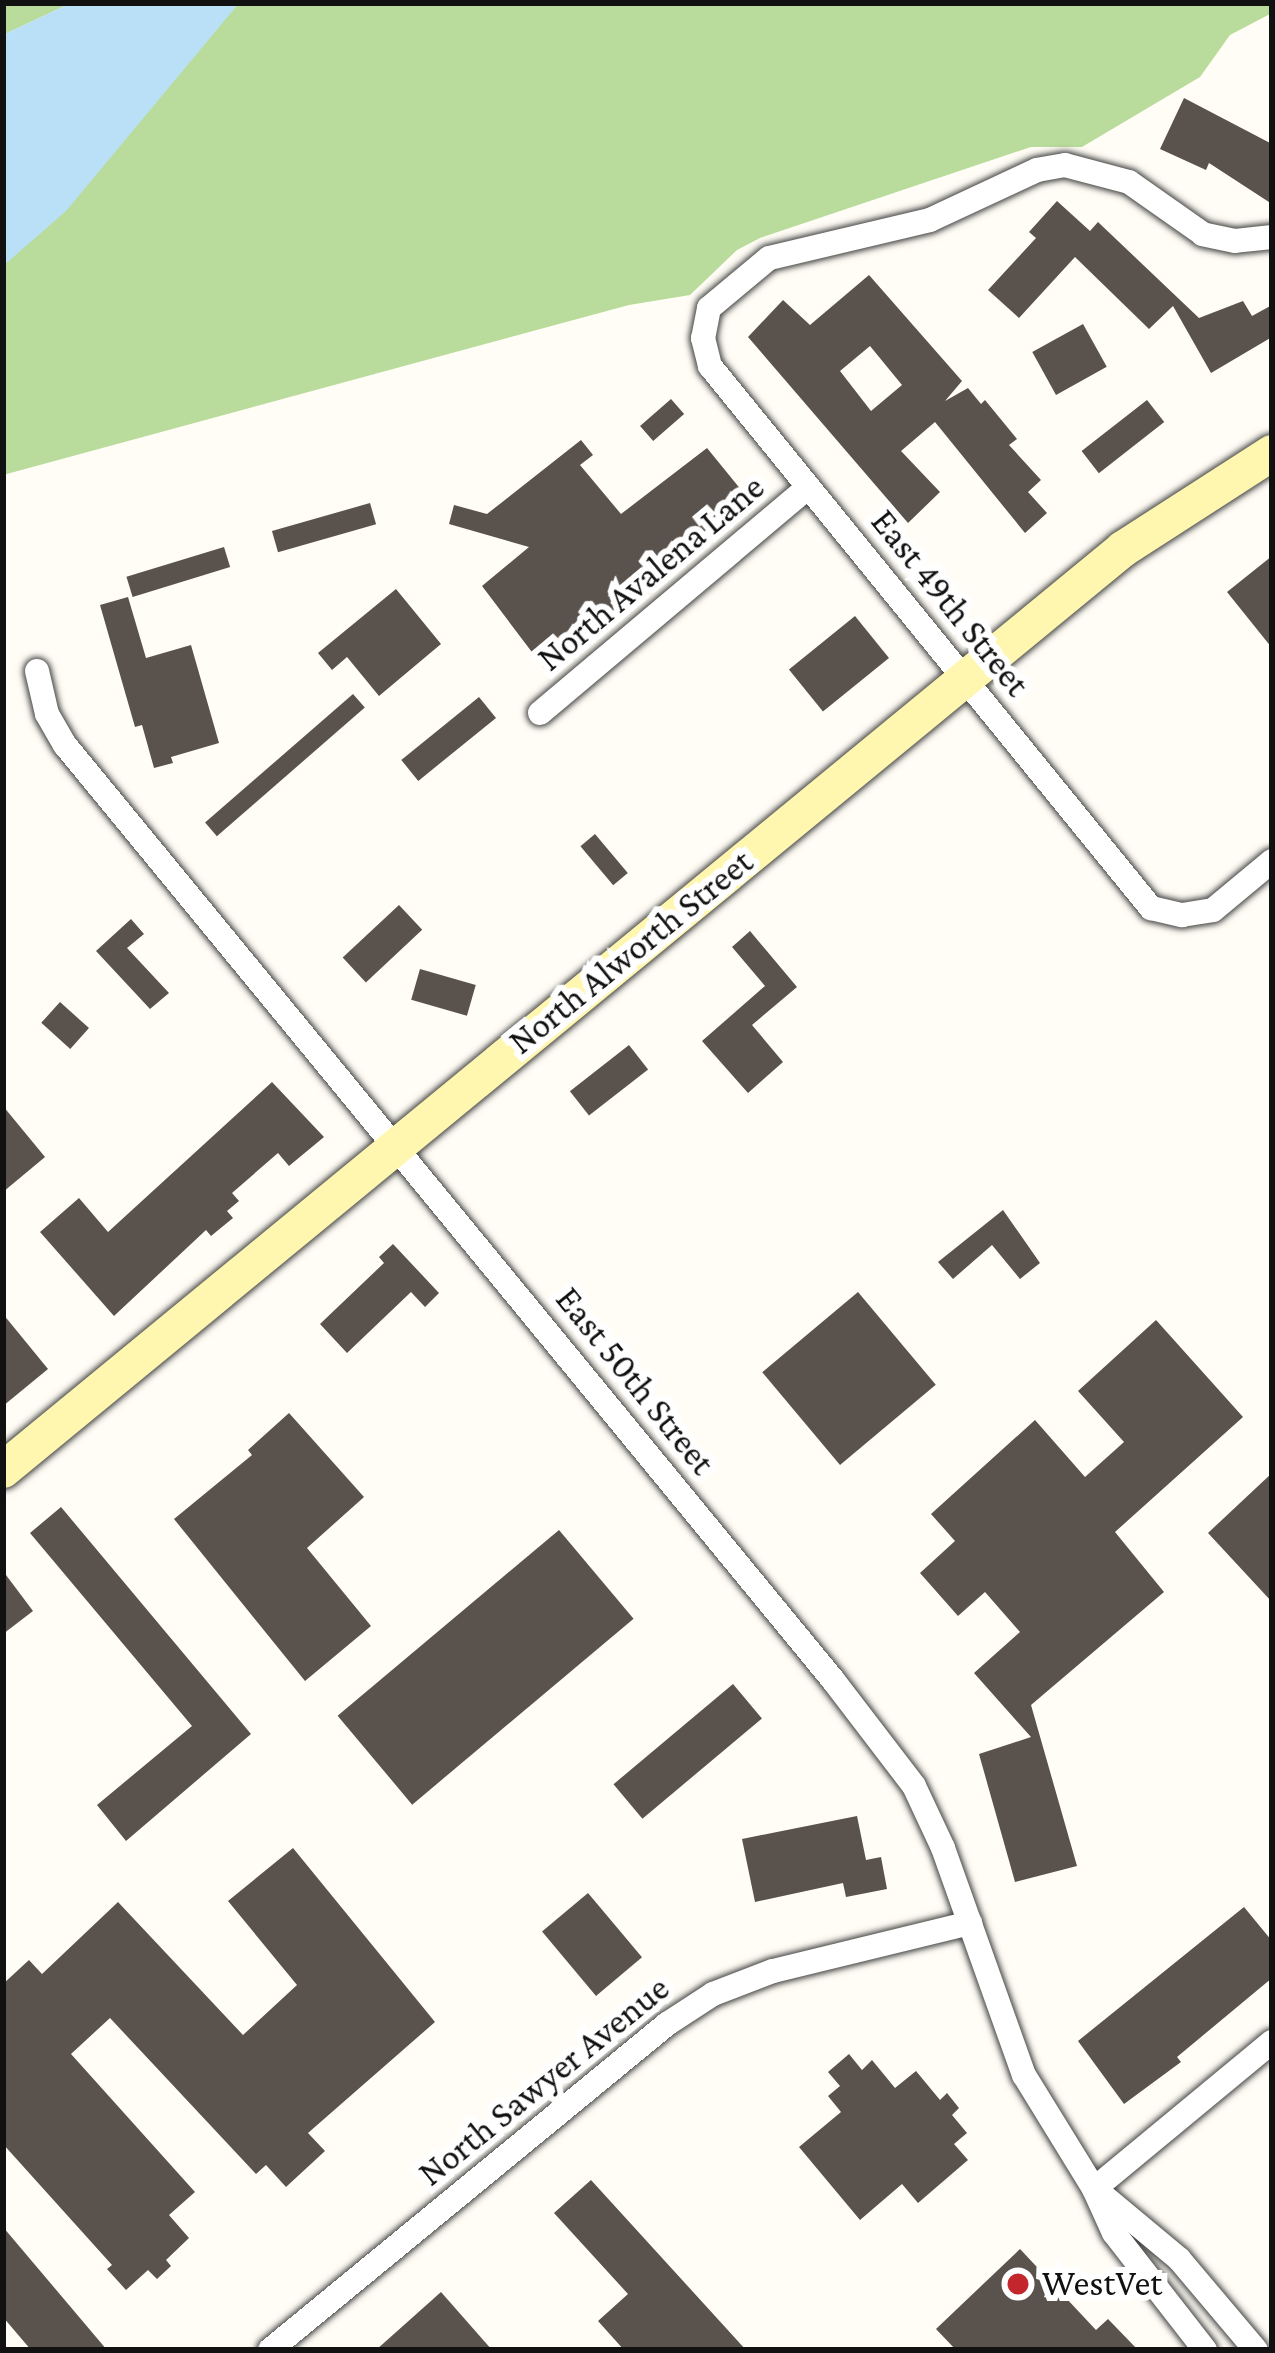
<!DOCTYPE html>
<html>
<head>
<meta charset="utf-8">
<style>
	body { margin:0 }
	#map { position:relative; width:1275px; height:2353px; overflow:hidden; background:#fffdf5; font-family:"Crimson Pro",serif }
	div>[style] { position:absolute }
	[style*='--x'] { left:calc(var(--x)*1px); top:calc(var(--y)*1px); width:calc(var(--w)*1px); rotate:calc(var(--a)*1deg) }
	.forest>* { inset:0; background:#b9dc9c }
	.water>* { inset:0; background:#b9e0f7 }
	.building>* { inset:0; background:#5a524d; transform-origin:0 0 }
	.roads { filter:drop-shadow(0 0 3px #444) drop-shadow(0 0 3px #444) }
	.street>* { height:24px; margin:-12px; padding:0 12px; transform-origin:12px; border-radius:12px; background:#fff }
	.secondary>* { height:36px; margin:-18px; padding:0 18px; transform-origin:18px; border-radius:18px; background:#fff6b0 }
	.dots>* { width:33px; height:33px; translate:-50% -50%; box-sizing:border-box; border:6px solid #fff; border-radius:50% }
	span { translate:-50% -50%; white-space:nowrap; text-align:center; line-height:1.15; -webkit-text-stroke:12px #fff; paint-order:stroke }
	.street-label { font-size:36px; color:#111 }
	.poi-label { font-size:36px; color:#111 }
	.left { translate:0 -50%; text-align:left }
	.frame { position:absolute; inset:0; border:6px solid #111; pointer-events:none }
</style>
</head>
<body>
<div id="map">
	<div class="forest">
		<i style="clip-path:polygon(3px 3px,71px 3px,3px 35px)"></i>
		<i style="clip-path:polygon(239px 3px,1272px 3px,1272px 13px,1230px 35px,1200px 77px,1082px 147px,1031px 147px,760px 238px,737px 250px,690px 295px,629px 305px,3px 475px,3px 264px)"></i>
	</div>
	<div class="water">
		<i style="clip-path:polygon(71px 3px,239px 3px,66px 211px,3px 266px,3px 35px)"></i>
	</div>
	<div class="building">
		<i style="clip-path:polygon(1184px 98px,1272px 144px,1272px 204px,1209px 163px,1206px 170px,1160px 149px)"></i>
		<i style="clip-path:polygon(1057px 201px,1090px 231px,1098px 222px,1199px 318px,1243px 301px,1252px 316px,1272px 305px,1272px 337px,1211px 373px,1173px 306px,1149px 329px,1075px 257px,1019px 318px,988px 290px,1036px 238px,1029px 232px)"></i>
		<i style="clip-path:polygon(evenodd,869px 275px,962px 381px,945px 401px,968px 388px,981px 404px,985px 400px,1017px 439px,1009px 445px,1041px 480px,1028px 492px,1047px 513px,1025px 533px,935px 422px,901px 451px,940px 492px,908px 523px,748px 337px,783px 300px,810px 325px,869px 275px,870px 346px,902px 385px,871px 411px,840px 371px,870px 346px)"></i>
		<i style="left:1083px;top:324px;width:49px;height:58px;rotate:61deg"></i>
		<i style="left:671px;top:399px;width:20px;height:41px;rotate:49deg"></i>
		<i style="left:1147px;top:400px;width:28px;height:83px;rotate:52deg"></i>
		<i style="clip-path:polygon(581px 440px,593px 455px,580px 465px,621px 514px,707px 448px,751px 502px,697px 553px,688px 546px,659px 571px,666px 579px,550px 676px,482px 586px,529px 547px,449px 524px,454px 505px,487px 514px)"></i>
		<i style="left:370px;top:503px;width:22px;height:102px;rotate:74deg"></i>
		<i style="left:224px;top:547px;width:21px;height:102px;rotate:73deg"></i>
		<i style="clip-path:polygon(1272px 556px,1272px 648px,1227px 592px)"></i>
		<i style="clip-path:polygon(396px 589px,441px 644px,379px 696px,347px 657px,332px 670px,318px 653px)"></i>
		<i style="clip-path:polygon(128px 597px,146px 658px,191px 645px,219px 743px,171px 757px,173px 763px,154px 768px,142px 725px,135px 727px,100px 605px)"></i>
		<i style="left:855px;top:616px;width:54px;height:85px;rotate:51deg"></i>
		<i style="left:353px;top:694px;width:18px;height:196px;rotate:49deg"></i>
		<i style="left:479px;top:697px;width:27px;height:100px;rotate:51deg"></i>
		<i style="left:595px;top:834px;width:51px;height:19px;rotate:50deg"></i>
		<i style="left:399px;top:905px;width:34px;height:77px;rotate:47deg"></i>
		<i style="clip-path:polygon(131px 919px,144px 934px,127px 948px,169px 993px,150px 1009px,96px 951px)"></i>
		<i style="clip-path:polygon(750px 931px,797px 987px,752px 1025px,783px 1062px,748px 1093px,702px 1041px,765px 986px,732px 947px)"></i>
		<i style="left:420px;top:969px;width:58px;height:32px;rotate:16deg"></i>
		<i style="left:60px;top:1002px;width:39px;height:28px;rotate:42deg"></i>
		<i style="left:629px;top:1045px;width:31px;height:75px;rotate:52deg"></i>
		<i style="clip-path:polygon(272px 1082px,324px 1137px,289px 1166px,278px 1153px,232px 1193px,239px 1201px,227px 1211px,233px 1218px,211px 1236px,206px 1230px,114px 1316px,40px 1232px,79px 1198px,108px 1232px)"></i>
		<i style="clip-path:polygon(3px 1106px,45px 1157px,3px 1192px)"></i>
		<i style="clip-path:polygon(1003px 1210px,1040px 1263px,1020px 1279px,992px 1245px,953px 1279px,938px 1262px)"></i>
		<i style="clip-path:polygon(393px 1244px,439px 1293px,425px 1307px,411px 1292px,347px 1353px,320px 1324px,384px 1263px,379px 1257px)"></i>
		<i style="left:858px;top:1292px;width:121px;height:125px;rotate:50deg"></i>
		<i style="clip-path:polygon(3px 1314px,48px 1369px,3px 1406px)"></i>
		<i style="clip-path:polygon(1156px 1320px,1243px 1417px,1115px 1532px,1164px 1592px,1031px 1705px,1077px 1866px,1015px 1882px,979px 1754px,1031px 1737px,974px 1673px,1020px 1632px,985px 1592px,958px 1616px,920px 1573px,955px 1541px,931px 1514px,1035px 1420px,1085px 1477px,1124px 1442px,1078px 1391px)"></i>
		<i style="clip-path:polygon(289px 1413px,364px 1497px,307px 1548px,371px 1626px,305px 1681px,174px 1519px,252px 1455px,248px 1450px)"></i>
		<i style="clip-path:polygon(1272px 1473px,1272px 1602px,1208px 1533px)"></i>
		<i style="clip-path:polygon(61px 1507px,251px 1734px,126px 1841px,97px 1805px,192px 1726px,30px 1533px)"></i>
		<i style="left:559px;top:1530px;width:116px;height:289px;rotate:50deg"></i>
		<i style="clip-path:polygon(3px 1571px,33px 1611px,3px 1634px)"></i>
		<i style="left:733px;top:1684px;width:45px;height:156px;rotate:50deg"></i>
		<i style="clip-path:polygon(857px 1816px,866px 1860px,881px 1857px,887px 1889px,846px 1897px,843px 1883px,755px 1902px,742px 1839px)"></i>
		<i style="clip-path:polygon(293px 1848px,435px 2022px,308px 2133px,325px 2151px,286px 2187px,266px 2165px,256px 2174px,110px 2018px,71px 2054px,195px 2192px,169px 2215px,189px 2238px,166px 2260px,171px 2266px,157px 2279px,148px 2270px,126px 2290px,107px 2269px,112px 2265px,3px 2144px,3px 1984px,29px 1960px,42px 1974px,118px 1902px,243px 2035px,297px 1985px,228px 1901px)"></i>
		<i style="left:588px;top:1893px;width:84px;height:60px;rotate:50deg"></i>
		<i style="clip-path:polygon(1244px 1907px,1272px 1941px,1272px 1978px,1177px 2057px,1181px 2062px,1124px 2104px,1078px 2041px)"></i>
		<i style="clip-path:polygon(849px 2054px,862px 2070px,872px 2060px,895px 2088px,916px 2071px,940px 2100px,947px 2093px,959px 2108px,952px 2115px,967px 2133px,954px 2144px,968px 2160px,918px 2203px,902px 2184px,860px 2220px,799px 2147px,841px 2112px,828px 2096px,840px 2086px,828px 2072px)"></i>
		<i style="clip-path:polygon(591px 2180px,746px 2350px,624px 2350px,598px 2321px,628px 2294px,554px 2213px)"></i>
		<i style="clip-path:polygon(3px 2227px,107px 2350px,31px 2350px,3px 2317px)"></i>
		<i style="clip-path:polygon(1020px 2249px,1096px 2330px,1108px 2319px,1138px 2350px,956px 2350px,936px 2329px)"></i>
		<i style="clip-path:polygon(441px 2292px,492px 2350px,376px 2350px)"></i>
	</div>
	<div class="roads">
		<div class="street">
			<i style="--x:1272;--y:237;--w:37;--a:174"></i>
			<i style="--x:1235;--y:241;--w:33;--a:-168"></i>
			<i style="--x:1203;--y:234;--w:90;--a:-144.9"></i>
			<i style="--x:1129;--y:182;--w:66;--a:-165.1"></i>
			<i style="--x:1065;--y:165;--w:28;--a:170"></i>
			<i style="--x:1037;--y:170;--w:118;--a:155"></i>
			<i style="--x:930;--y:220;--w:165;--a:166.7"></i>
			<i style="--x:769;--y:258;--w:78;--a:140.2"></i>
			<i style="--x:709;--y:308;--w:31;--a:101"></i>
			<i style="--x:703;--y:338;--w:29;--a:76"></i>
			<i style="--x:710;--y:366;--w:699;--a:50.87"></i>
			<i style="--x:1151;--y:908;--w:32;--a:13"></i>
			<i style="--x:1182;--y:915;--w:31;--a:-9"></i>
			<i style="--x:1213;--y:910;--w:77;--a:-39.7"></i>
			<i style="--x:37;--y:671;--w:44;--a:76.9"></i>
			<i style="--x:47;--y:714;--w:36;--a:60"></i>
			<i style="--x:65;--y:745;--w:1210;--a:50.6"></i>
			<i style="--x:833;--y:1680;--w:133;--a:52.6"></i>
			<i style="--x:914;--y:1786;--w:68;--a:64.9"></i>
			<i style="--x:943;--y:1848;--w:241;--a:70.4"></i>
			<i style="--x:1024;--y:2075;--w:134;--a:58.4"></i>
			<i style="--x:1094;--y:2189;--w:48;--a:65.6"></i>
			<i style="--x:1114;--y:2233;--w:148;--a:52.1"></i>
			<i style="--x:540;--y:713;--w:351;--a:-40.1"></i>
			<i style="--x:1094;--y:2189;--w:231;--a:-39.6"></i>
			<i style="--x:1101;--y:2194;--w:102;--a:39.8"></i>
			<i style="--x:1179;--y:2259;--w:119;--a:49.8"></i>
			<i style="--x:270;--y:2350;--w:514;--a:-39.39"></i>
			<i style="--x:667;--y:2024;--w:55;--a:-33.1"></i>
			<i style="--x:713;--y:1994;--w:64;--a:-21"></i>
			<i style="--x:773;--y:1971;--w:203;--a:-13.7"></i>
		</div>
		<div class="secondary">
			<i style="--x:3;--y:1470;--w:1450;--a:-39.43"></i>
			<i style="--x:1123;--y:549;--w:177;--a:-32.8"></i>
		</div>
	</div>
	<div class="dots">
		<i style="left:1018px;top:2284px;background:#c4262e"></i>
	</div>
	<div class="street-label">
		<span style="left:651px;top:573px;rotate:-40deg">North Avalena Lane</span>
		<span style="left:950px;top:603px;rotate:51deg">East 49th Street</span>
		<span style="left:631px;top:952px;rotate:-39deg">North Alworth Street</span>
		<span style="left:635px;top:1381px;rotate:51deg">East 50th Street</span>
		<span style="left:544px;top:2081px;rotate:-39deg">North Sawyer Avenue</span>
	</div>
	<div class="poi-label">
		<span class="left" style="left:1042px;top:2284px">WestVet</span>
	</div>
	<div class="frame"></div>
</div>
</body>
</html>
